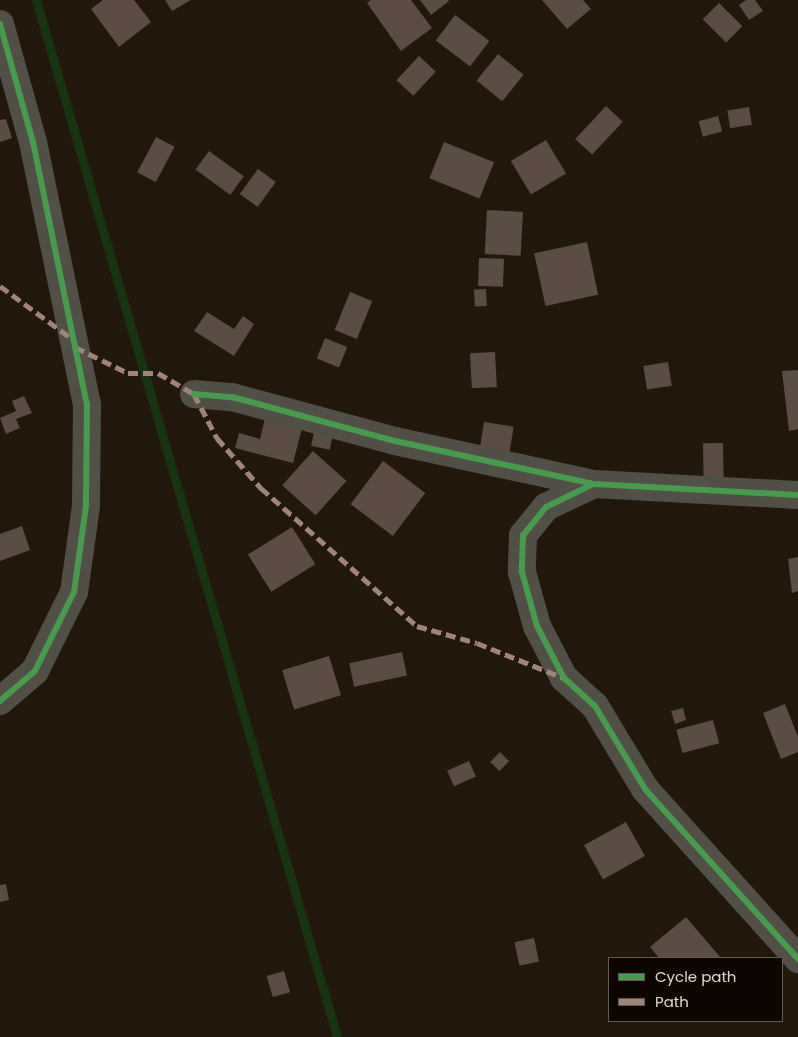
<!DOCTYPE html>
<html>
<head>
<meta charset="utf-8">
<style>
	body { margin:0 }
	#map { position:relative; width:798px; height:1037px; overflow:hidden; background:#21170a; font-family:Poppins,sans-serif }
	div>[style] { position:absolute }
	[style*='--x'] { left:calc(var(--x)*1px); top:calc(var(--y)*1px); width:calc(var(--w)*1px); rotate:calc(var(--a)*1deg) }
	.stream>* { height:9px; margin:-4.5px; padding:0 4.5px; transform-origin:4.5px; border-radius:4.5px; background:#173310 }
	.building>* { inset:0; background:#5c4d44; transform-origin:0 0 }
	.minor>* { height:28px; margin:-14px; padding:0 14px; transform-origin:14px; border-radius:14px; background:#514f46 }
	.quiet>* { height:5px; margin-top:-2.5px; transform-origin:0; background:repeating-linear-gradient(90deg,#a18479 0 10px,transparent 0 15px) }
	.cycleway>* { height:6px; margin:-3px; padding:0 3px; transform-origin:3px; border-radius:3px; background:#469c4c }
	span { translate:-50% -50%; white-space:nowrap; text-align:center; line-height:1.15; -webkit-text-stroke:5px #0c0501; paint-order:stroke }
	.legend { position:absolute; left:608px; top:957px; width:175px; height:65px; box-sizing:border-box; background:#0c0501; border:1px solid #625951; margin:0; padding:6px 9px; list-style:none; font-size:15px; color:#e3d7c8 }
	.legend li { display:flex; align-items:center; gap:10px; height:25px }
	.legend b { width:25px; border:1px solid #625951 }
</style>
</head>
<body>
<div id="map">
	<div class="stream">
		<i style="--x:36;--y:0;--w:1080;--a:73.81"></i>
	</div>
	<div class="building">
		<i style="clip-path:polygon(103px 0,134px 0,151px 22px,119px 47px,91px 9px)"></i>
		<i style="clip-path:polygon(165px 0,191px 0,172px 11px)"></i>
		<i style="clip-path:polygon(371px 0,411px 0,432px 28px,401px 51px,367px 3px)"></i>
		<i style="clip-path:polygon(420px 0,448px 0,449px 1px,431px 15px)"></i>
		<i style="clip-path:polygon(542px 0,583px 0,591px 9px,567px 29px)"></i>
		<i style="clip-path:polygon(746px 0,755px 0,763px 11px,749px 20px,739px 5px)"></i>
		<i style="left:719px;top:3px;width:33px;height:23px;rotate:45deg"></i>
		<i style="left:455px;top:15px;width:43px;height:32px;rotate:37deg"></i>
		<i style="left:498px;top:54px;width:33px;height:34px;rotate:39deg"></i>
		<i style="left:419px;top:56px;width:23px;height:33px;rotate:43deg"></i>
		<i style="left:606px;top:106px;width:23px;height:45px;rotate:43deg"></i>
		<i style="left:749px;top:107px;width:18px;height:22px;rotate:81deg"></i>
		<i style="left:718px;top:116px;width:16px;height:20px;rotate:75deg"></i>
		<i style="clip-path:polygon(6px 119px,12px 138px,0 142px,0 120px)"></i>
		<i style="left:156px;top:137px;width:21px;height:40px;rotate:28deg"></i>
		<i style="left:546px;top:140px;width:39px;height:41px;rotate:59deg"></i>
		<i style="left:444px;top:142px;width:54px;height:39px;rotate:22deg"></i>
		<i style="left:209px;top:151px;width:43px;height:23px;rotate:36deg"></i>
		<i style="left:258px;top:169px;width:22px;height:31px;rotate:36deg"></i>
		<i style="left:487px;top:210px;width:36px;height:44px;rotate:3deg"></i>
		<i style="left:587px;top:242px;width:54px;height:54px;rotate:78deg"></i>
		<i style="left:479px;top:258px;width:25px;height:28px;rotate:2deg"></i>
		<i style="left:486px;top:289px;width:17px;height:12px;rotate:87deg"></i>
		<i style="left:350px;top:292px;width:24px;height:41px;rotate:22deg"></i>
		<i style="clip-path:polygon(207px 312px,234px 329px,243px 316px,254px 324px,234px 356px,194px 331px)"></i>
		<i style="left:325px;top:338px;width:24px;height:22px;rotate:22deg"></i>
		<i style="left:495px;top:352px;width:35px;height:25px;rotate:87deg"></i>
		<i style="left:668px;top:362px;width:24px;height:25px;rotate:81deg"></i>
		<i style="clip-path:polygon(798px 370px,798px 429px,789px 431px,782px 371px)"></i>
		<i style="clip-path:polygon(24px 396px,32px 413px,16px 419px,20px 428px,6px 434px,0 418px,16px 411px,12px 401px)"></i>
		<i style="clip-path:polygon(266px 414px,303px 424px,293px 463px,235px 448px,239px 433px,260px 439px)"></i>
		<i style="left:484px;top:422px;width:30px;height:33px;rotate:9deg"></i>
		<i style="left:314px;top:432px;width:19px;height:14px;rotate:12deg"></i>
		<i style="left:723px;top:443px;width:40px;height:20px;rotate:89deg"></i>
		<i style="left:313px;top:451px;width:45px;height:46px;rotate:42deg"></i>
		<i style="left:383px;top:461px;width:53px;height:54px;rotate:37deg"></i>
		<i style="clip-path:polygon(22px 526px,30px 550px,0 561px,0 534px)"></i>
		<i style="left:292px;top:527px;width:44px;height:52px;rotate:58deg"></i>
		<i style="clip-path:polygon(798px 557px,798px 591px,792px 593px,788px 559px)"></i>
		<i style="left:402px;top:652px;width:24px;height:54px;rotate:78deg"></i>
		<i style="left:329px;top:656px;width:41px;height:49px;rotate:73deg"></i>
		<i style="clip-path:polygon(785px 704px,798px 737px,798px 752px,781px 759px,763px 713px)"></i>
		<i style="clip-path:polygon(683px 708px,686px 720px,675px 724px,671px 711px)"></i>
		<i style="left:713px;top:720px;width:24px;height:38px;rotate:75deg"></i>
		<i style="left:500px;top:752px;width:13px;height:14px;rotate:45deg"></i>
		<i style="left:469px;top:761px;width:17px;height:24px;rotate:66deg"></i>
		<i style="left:626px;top:822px;width:39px;height:48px;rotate:61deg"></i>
		<i style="clip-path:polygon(6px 884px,9px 900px,0 902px,0 885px)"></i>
		<i style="clip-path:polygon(686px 917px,721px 958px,659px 958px,650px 947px)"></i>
		<i style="left:534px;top:938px;width:24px;height:20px;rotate:78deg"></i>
		<i style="left:284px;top:971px;width:22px;height:18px;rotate:74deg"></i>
	</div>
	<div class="minor">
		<i style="--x:0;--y:24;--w:123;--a:74.4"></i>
		<i style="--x:33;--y:142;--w:268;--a:78.4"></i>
		<i style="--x:87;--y:404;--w:102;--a:90.6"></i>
		<i style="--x:86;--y:506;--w:87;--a:97.9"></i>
		<i style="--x:74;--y:592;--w:88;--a:116.3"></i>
		<i style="--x:35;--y:671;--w:46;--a:139.4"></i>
		<i style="--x:194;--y:394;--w:38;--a:5"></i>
		<i style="--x:232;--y:397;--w:169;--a:15.1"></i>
		<i style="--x:395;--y:441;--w:204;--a:12.2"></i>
		<i style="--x:594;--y:484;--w:204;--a:3.1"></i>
		<i style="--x:594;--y:484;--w:53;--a:154.4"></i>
		<i style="--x:546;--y:507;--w:36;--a:129"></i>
		<i style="--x:523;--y:535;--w:37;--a:92"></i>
		<i style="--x:522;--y:572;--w:56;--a:74.5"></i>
		<i style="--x:537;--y:626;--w:59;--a:62.6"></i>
		<i style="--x:564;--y:678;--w:42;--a:42.1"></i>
		<i style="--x:595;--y:706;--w:97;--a:58.9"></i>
		<i style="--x:645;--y:789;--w:229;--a:48"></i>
	</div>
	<div class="quiet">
		<i style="--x:0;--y:286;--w:88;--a:36.2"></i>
		<i style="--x:75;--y:347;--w:59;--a:26.1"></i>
		<i style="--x:128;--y:373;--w:30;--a:0"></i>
		<i style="--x:158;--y:373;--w:42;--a:30.3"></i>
		<i style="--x:194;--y:394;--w:50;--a:62.4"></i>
		<i style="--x:217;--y:438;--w:67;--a:48.7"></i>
		<i style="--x:261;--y:488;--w:208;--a:41.5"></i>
		<i style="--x:417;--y:626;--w:62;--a:15.8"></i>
		<i style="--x:477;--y:643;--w:94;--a:21.9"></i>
	</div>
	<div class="cycleway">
		<i style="--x:0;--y:24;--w:123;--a:74.4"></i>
		<i style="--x:33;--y:142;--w:268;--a:78.4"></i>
		<i style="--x:87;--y:404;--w:102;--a:90.6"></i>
		<i style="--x:86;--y:506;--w:87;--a:97.9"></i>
		<i style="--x:74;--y:592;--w:88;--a:116.3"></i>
		<i style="--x:35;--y:671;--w:46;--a:139.4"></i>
		<i style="--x:194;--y:394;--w:38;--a:5"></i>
		<i style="--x:232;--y:397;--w:169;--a:15.1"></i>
		<i style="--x:395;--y:441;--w:204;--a:12.2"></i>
		<i style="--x:594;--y:484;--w:204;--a:3.1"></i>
		<i style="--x:591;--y:485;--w:50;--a:153.9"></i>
		<i style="--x:546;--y:507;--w:36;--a:129"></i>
		<i style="--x:523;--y:535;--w:37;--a:92"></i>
		<i style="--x:522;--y:572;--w:56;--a:74.5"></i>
		<i style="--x:537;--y:626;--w:59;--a:62.6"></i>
		<i style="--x:564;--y:678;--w:42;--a:42.1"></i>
		<i style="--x:595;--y:706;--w:97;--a:58.9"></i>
		<i style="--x:645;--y:789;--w:229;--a:48"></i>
	</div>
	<ul class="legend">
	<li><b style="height:6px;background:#469c4c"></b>Cycle path</li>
	<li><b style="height:6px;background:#a18479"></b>Path</li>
	</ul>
</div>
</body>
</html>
